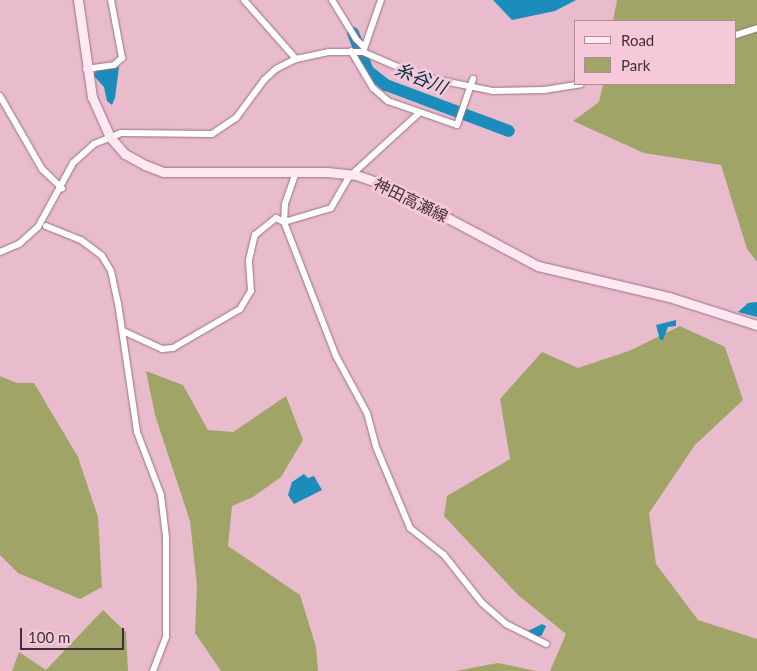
<!DOCTYPE html>
<html>
<head>
<meta charset="utf-8">
<style>
	body { margin:0 }
	#map { position:relative; width:757px; height:671px; overflow:hidden; background:#e8bbcd; font-family:Lato,"Noto Sans JP",sans-serif }
	div>[style] { position:absolute }
	[style*='--x'] { left:calc(var(--x)*1px); top:calc(var(--y)*1px); width:calc(var(--w)*1px); rotate:calc(var(--a)*1deg) }
	.green>* { inset:0; background:#a0a567 }
	.water>* { inset:0; background:#1b8dbc }
	.river>* { height:12px; margin:-6px; padding:0 6px; transform-origin:6px; border-radius:6px; background:#1b8dbc }
	.roads { filter:drop-shadow(0 0 1px #9a7283) drop-shadow(0 0 1px #9a7283) }
	.street>* { height:6px; margin:-3px; padding:0 3px; transform-origin:3px; border-radius:3px; background:#fff }
	.secondary>* { height:9px; margin:-4.5px; padding:0 4.5px; transform-origin:4.5px; border-radius:4.5px; background:#ffe8f2 }
	span { translate:-50% -50%; white-space:nowrap; text-align:center; line-height:1.15; -webkit-text-stroke:5px #f5c8da; paint-order:stroke }
	.street-label { font-size:16px; color:#402f36 }
	.water-label { font-size:18px; color:#002f42; font-style:italic }
	.legend { position:absolute; left:574px; top:20px; width:162px; height:65px; box-sizing:border-box; background:#f5c8da; border:1px solid #ad8b98; margin:0; padding:6px 9px; list-style:none; font-size:15px; color:#402f36 }
	.legend li { display:flex; align-items:center; gap:10px; height:25px }
	.legend b { width:25px; border:1px solid #ad8b98 }
	.scale { position:absolute; left:20px; top:628px; width:104px; height:22px; box-sizing:border-box; border:2px solid #402f36; border-top:0; padding-left:6px; font-size:15px; line-height:18px; white-space:nowrap; color:#402f36; -webkit-text-stroke:4px #f5c8da; paint-order:stroke }
</style>
</head>
<body>
<div id="map">
	<div class="green">
		<i style="clip-path:polygon(617px 0,757px 0,757px 262px,747px 249px,721px 165px,644px 153px,573px 121px,599px 102px,603px 84px,736px 84px,736px 21px,613px 21px)"></i>
		<i style="clip-path:polygon(680px 326px,725px 347px,743px 400px,695px 445px,649px 513px,656px 564px,698px 620px,757px 639px,757px 671px,550px 671px,566px 634px,518px 595px,444px 516px,447px 496px,510px 459px,500px 399px,542px 352px,578px 368px,629px 351px)"></i>
		<i style="clip-path:polygon(146px 371px,183px 385px,208px 430px,233px 432px,286px 396px,303px 440px,281px 477px,253px 497px,232px 506px,228px 546px,300px 595px,316px 647px,318px 671px,221px 671px,195px 633px,197px 586px,190px 521px,155px 415px)"></i>
		<i style="clip-path:polygon(0 376px,17px 383px,34px 383px,78px 457px,98px 517px,102px 587px,80px 599px,18px 573px,0 555px)"></i>
		<i style="clip-path:polygon(103px 610px,126px 632px,128px 671px,12px 671px,19px 652px,46px 670px)"></i>
		<i style="clip-path:polygon(498px 663px,536px 671px,456px 671px)"></i>
	</div>
	<div class="water">
		<i style="clip-path:polygon(493px 0,576px 0,555px 11px,512px 20px)"></i>
		<i style="clip-path:polygon(119px 67px,115px 98px,112px 105px,107px 101px,104px 87px,93px 75px,97px 70px)"></i>
		<i style="clip-path:polygon(757px 302px,757px 317px,738px 312px,748px 303px)"></i>
		<i style="clip-path:polygon(676px 320px,676px 326px,668px 327px,663px 340px,660px 340px,656px 325px)"></i>
		<i style="clip-path:polygon(304px 474px,308px 478px,314px 476px,322px 490px,294px 504px,288px 495px,292px 482px)"></i>
		<i style="clip-path:polygon(542px 624px,546px 626px,542px 635px,538px 637px,528px 631px)"></i>
	</div>
	<div class="river">
		<i style="--x:353;--y:33;--w:41;--a:68.5"></i>
		<i style="--x:368;--y:71;--w:23;--a:38"></i>
		<i style="--x:386;--y:85;--w:131;--a:20.5"></i>
	</div>
	<div class="roads">
		<div class="street">
			<i style="--x:244;--y:0;--w:79;--a:48.6"></i>
			<i style="--x:332;--y:0;--w:46;--a:58.4"></i>
			<i style="--x:356;--y:39;--w:11;--a:45"></i>
			<i style="--x:736;--y:35;--w:22;--a:-18"></i>
			<i style="--x:364;--y:49;--w:52;--a:-70.9"></i>
			<i style="--x:351;--y:51;--w:43;--a:59.3"></i>
			<i style="--x:373;--y:88;--w:20;--a:41"></i>
			<i style="--x:388;--y:101;--w:73;--a:19.2"></i>
			<i style="--x:457;--y:125;--w:49;--a:-70.8"></i>
			<i style="--x:86;--y:69;--w:28;--a:-8"></i>
			<i style="--x:114;--y:65;--w:11;--a:-41"></i>
			<i style="--x:122;--y:58;--w:59;--a:-100.7"></i>
			<i style="--x:0;--y:96;--w:84;--a:60.1"></i>
			<i style="--x:42;--y:169;--w:28;--a:44"></i>
			<i style="--x:296;--y:172;--w:34;--a:109"></i>
			<i style="--x:285;--y:204;--w:18;--a:93"></i>
			<i style="--x:284;--y:222;--w:144;--a:68.8"></i>
			<i style="--x:336;--y:356;--w:65;--a:61.5"></i>
			<i style="--x:367;--y:413;--w:35;--a:75"></i>
			<i style="--x:376;--y:447;--w:88;--a:67.2"></i>
			<i style="--x:410;--y:528;--w:43;--a:38.5"></i>
			<i style="--x:444;--y:555;--w:61;--a:51.6"></i>
			<i style="--x:482;--y:603;--w:32;--a:41"></i>
			<i style="--x:506;--y:624;--w:45;--a:26.6"></i>
			<i style="--x:46;--y:226;--w:38;--a:22"></i>
			<i style="--x:81;--y:240;--w:26;--a:37"></i>
			<i style="--x:102;--y:256;--w:17;--a:59"></i>
			<i style="--x:111;--y:271;--w:33;--a:78"></i>
			<i style="--x:118;--y:303;--w:130;--a:81.6"></i>
			<i style="--x:137;--y:432;--w:67;--a:69.1"></i>
			<i style="--x:161;--y:495;--w:42;--a:83.2"></i>
			<i style="--x:166;--y:537;--w:100;--a:90"></i>
			<i style="--x:166;--y:637;--w:36;--a:111"></i>
			<i style="--x:0;--y:252;--w:21;--a:-23"></i>
			<i style="--x:19;--y:244;--w:25;--a:-42"></i>
			<i style="--x:38;--y:227;--w:73;--a:-61.3"></i>
			<i style="--x:73;--y:163;--w:28;--a:-42"></i>
			<i style="--x:94;--y:144;--w:29;--a:-22"></i>
			<i style="--x:121;--y:133;--w:91;--a:0.6"></i>
			<i style="--x:212;--y:134;--w:29;--a:-34"></i>
			<i style="--x:236;--y:118;--w:47;--a:-53.6"></i>
			<i style="--x:264;--y:80;--w:16;--a:-43"></i>
			<i style="--x:276;--y:69;--w:22;--a:-27"></i>
			<i style="--x:296;--y:59;--w:34;--a:-12"></i>
			<i style="--x:329;--y:52;--w:34;--a:0"></i>
			<i style="--x:363;--y:52;--w:61;--a:23.2"></i>
			<i style="--x:419;--y:76;--w:76;--a:11.5"></i>
			<i style="--x:493;--y:91;--w:51;--a:-1.1"></i>
			<i style="--x:544;--y:90;--w:37;--a:-9"></i>
			<i style="--x:123;--y:331;--w:43;--a:24.8"></i>
			<i style="--x:162;--y:349;--w:11;--a:-5"></i>
			<i style="--x:173;--y:348;--w:78;--a:-30.2"></i>
			<i style="--x:240;--y:309;--w:21;--a:-59"></i>
			<i style="--x:251;--y:291;--w:31;--a:-94"></i>
			<i style="--x:249;--y:260;--w:26;--a:-77"></i>
			<i style="--x:255;--y:235;--w:27;--a:-39"></i>
			<i style="--x:276;--y:218;--w:9;--a:27"></i>
			<i style="--x:284;--y:222;--w:49;--a:-16.6"></i>
			<i style="--x:331;--y:208;--w:36;--a:-60"></i>
			<i style="--x:349;--y:177;--w:95;--a:-42.4"></i>
		</div>
		<div class="secondary">
			<i style="--x:78;--y:0;--w:98;--a:81.8"></i>
			<i style="--x:92;--y:97;--w:44;--a:65.8"></i>
			<i style="--x:110;--y:137;--w:23;--a:49"></i>
			<i style="--x:125;--y:154;--w:23;--a:29"></i>
			<i style="--x:145;--y:165;--w:19;--a:21"></i>
			<i style="--x:163;--y:172;--w:164;--a:0"></i>
			<i style="--x:327;--y:172;--w:29;--a:6"></i>
			<i style="--x:356;--y:175;--w:34;--a:19"></i>
			<i style="--x:388;--y:186;--w:170;--a:28.1"></i>
			<i style="--x:538;--y:266;--w:135;--a:13.3"></i>
			<i style="--x:669;--y:297;--w:92;--a:17.7"></i>
		</div>
	</div>
	<div class="street-label">
		<span style="left:411px;top:200px;rotate:26deg">神田高瀬線</span>
	</div>
	<div class="water-label">
		<span style="left:421px;top:78px;rotate:22deg">糸谷川</span>
	</div>
	<ul class="legend">
	<li><b style="height:6px;background:#ffe8f2"></b>Road</li>
	<li><b style="height:14px;background:#a0a567"></b>Park</li>
	</ul>
	<div class="scale">100 m</div>
</div>
</body>
</html>
